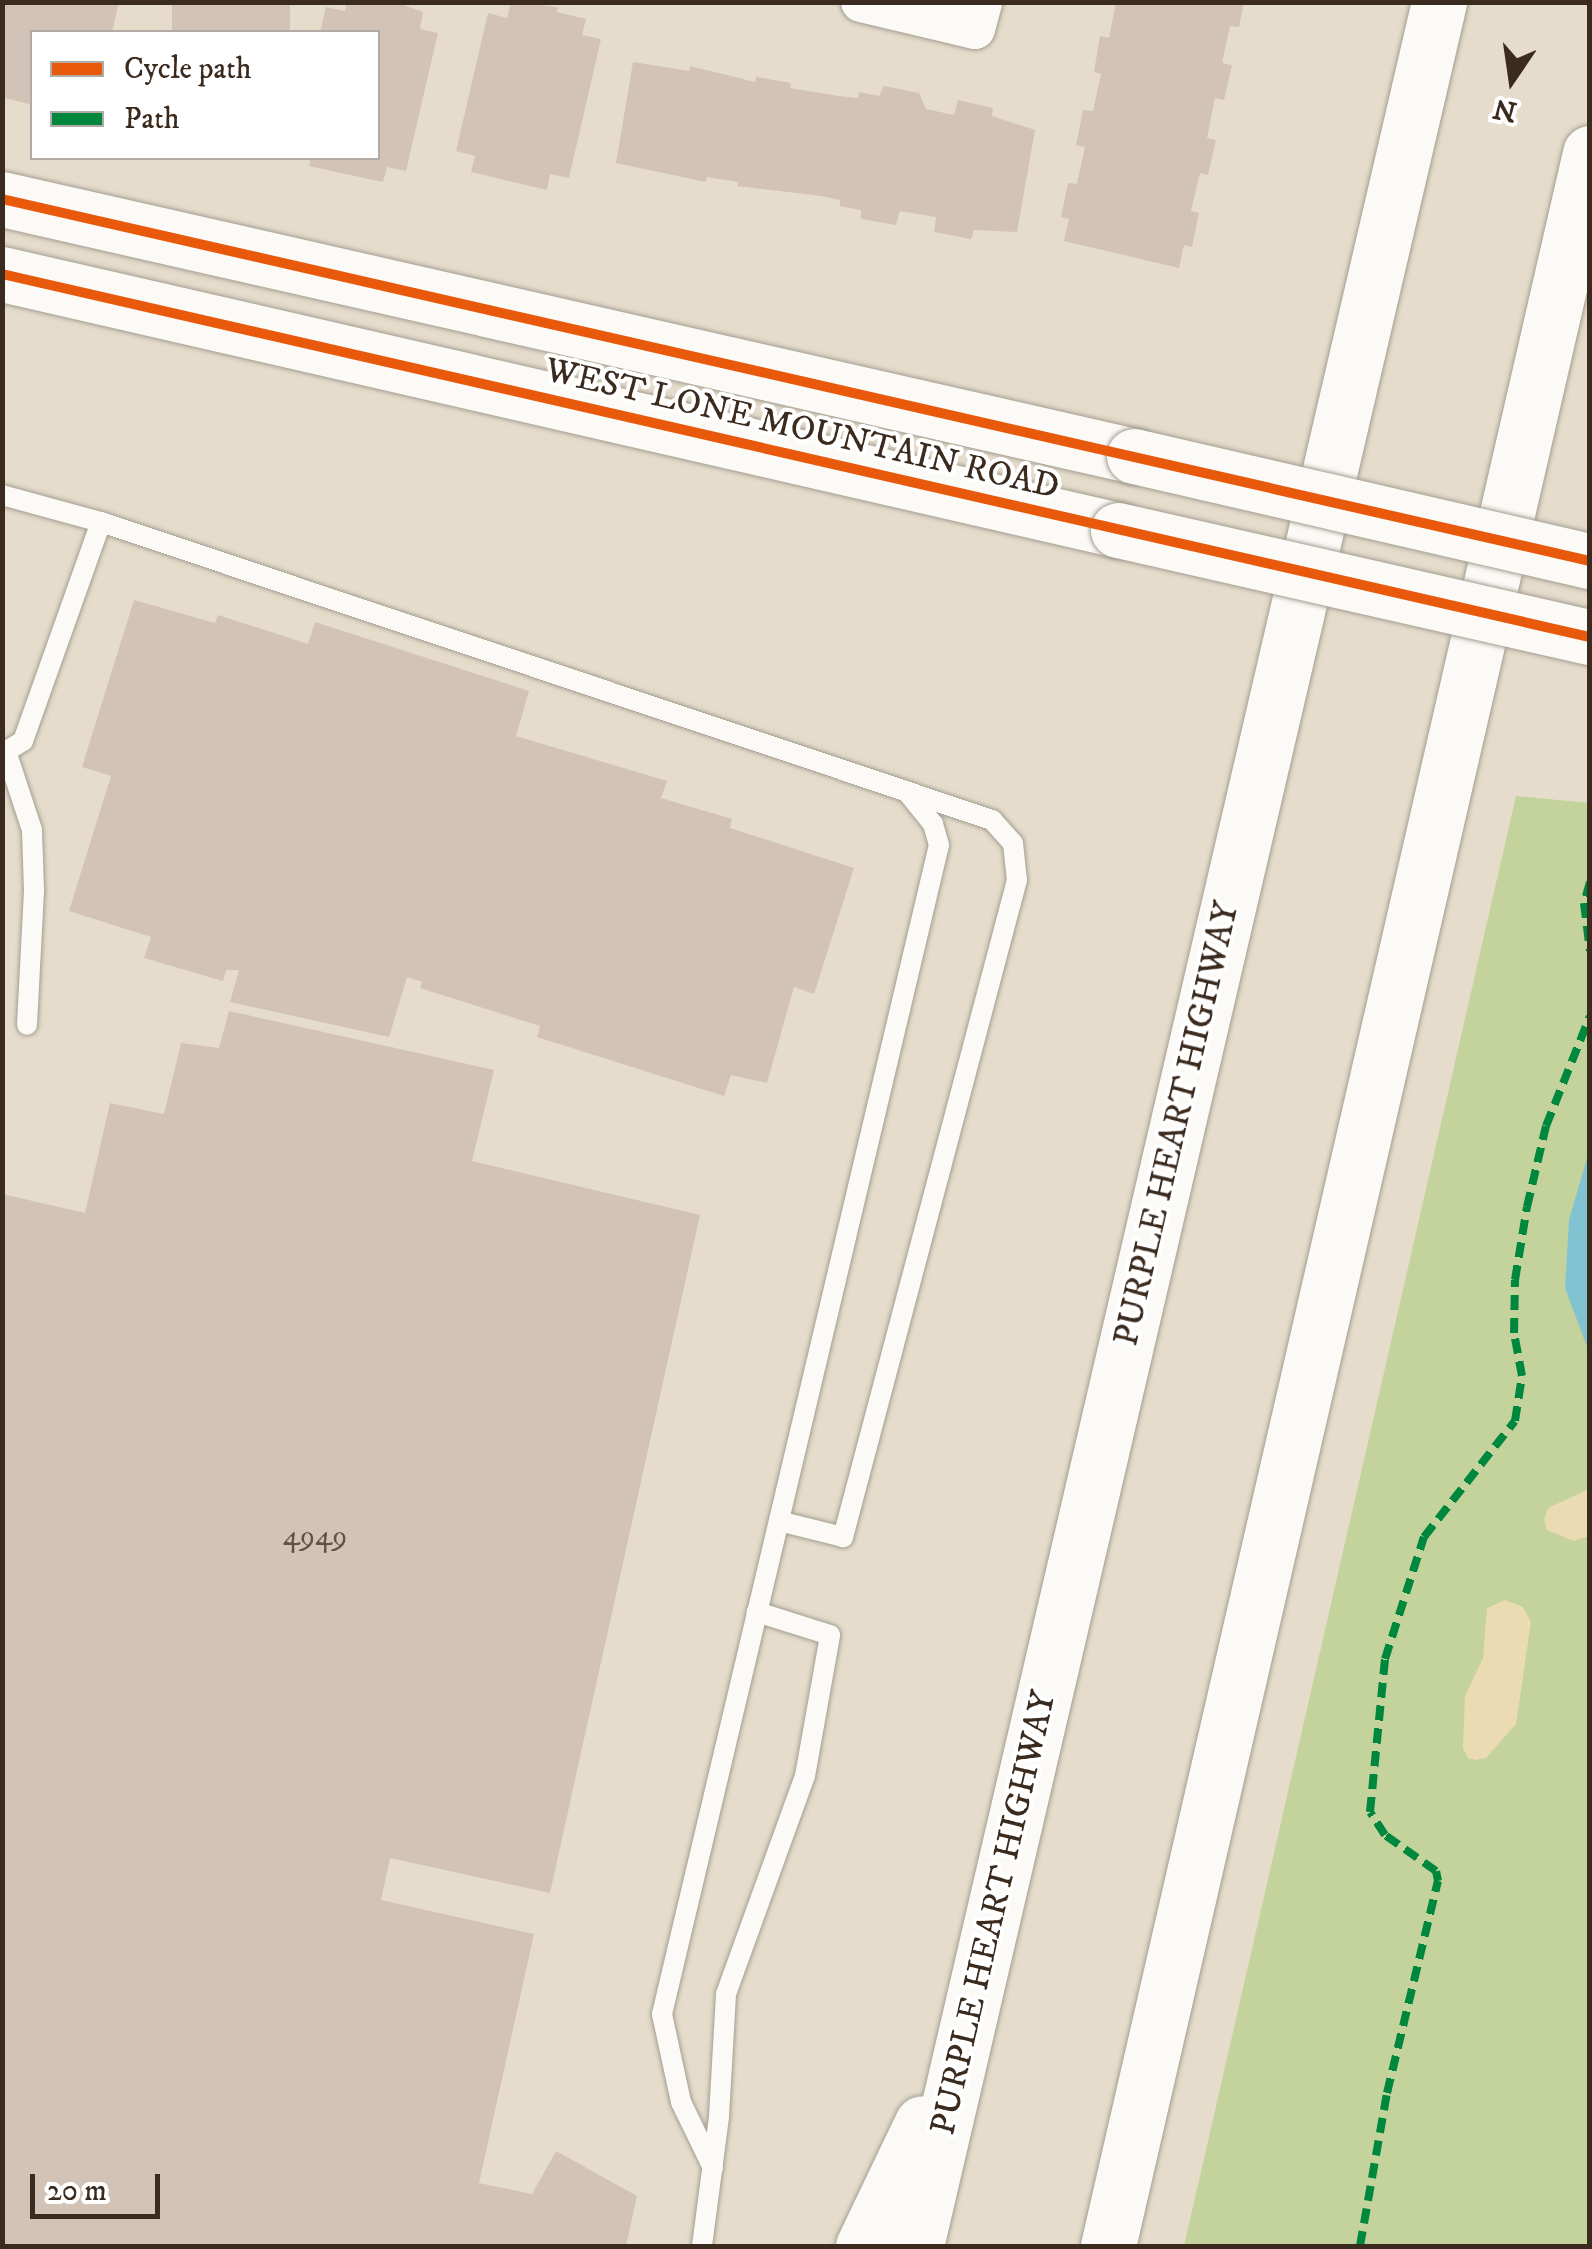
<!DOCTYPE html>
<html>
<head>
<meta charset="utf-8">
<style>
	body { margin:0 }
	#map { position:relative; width:1592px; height:2249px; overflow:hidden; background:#e5dccb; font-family:"IM FELL DW Pica",serif }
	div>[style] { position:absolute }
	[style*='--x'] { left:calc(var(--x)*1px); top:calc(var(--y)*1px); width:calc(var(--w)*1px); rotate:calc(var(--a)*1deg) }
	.green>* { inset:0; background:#c3d39b }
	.sand>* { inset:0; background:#eadbb2 }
	.water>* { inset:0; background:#82c3d2 }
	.building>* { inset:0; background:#d3c3b6; transform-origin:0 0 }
	.roads { filter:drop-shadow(0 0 2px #a49d91) drop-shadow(0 0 2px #a49d91) }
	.lane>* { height:20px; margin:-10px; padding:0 10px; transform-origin:10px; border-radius:10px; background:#fbfaf7 }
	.street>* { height:40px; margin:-20px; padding:0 20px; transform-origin:20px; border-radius:20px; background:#fbfaf7 }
	.secondary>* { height:55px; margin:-27.5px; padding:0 27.5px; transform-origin:27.5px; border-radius:27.5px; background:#fbfaf7 }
	.highway>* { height:55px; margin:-27.5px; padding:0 27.5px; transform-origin:27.5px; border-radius:27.5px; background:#fbfaf7 }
	.bridges { filter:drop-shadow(0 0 2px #a49d91) drop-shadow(0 0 2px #a49d91) }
	.secondary-bridge>* { height:55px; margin:-27.5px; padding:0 27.5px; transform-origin:27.5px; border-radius:27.5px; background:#fbfaf7 }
	.quiet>* { height:8px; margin-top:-4px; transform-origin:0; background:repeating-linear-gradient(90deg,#00873e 0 15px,transparent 0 23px) }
	.cycleway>* { height:10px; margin:-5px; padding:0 5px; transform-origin:5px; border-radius:5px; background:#e8590c }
	span { translate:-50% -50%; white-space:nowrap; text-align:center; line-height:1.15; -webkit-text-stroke:8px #fff; paint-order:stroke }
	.number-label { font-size:30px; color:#625145 }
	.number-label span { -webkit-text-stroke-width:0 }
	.street-label { font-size:35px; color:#3b2a1e }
	.frame { position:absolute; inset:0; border:5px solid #3b2a1e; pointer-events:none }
	.legend { position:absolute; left:30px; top:30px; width:350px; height:130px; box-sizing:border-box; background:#fff; border:2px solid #b1aaa5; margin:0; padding:12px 18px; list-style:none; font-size:30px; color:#3b2a1e }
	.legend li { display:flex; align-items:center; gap:20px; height:50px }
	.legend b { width:50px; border:2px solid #b1aaa5 }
	.north { position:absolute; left:1462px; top:30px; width:100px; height:100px; -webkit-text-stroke:8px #fff; paint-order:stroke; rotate:193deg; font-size:28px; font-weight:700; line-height:40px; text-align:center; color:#3b2a1e }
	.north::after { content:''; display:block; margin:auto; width:35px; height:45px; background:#3b2a1e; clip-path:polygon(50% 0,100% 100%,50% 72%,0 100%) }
	.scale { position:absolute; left:30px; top:2174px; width:130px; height:45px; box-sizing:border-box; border:5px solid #3b2a1e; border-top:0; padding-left:12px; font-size:30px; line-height:35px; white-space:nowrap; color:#3b2a1e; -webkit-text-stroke:8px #fff; paint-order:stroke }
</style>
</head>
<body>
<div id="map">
	<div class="green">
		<i style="clip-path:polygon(1516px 796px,1589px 803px,1589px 2246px,1184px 2246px)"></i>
	</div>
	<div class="sand">
		<i style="clip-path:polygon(1589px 1489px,1589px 1536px,1574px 1541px,1547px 1530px,1544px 1520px,1548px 1508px)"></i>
		<i style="clip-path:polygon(1505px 1600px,1523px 1607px,1531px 1622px,1516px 1724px,1486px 1758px,1476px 1760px,1468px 1758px,1463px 1748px,1465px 1696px,1483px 1658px,1487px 1608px)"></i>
	</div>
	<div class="water">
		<i style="clip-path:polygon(1589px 1151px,1589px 1352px,1565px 1288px,1569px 1220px)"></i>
	</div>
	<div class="building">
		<i style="clip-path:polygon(2px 2px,119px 2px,112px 32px,32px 32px,32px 105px,2px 97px)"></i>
		<i style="left:172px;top:2px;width:118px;height:31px"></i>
		<i style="clip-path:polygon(347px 2px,395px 2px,423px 12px,420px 29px,438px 33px,406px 171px,387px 167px,383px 182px,309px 166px,311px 158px,378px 158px,378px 32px,320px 32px,326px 7px,345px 11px)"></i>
		<i style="clip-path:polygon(511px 2px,558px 7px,557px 12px,586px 19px,582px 35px,601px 39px,569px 178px,550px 174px,547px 190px,471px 172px,475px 156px,456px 151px,488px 13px,507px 18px)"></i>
		<i style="clip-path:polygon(1116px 2px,1244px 2px,1239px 27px,1230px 26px,1222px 63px,1232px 65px,1224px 100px,1215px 98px,1207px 138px,1216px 140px,1208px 175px,1200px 173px,1191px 211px,1199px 213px,1192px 247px,1184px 245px,1179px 268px,1064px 241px,1069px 219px,1061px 217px,1068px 183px,1077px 184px,1085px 147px,1076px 145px,1083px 110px,1093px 111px,1101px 74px,1094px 72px,1100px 36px,1109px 38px)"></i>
		<i style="clip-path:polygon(633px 62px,689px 71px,690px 66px,755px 82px,756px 77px,791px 83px,790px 88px,838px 96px,858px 98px,859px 92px,879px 96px,884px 86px,919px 93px,926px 109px,954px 115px,958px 100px,993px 108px,992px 116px,1035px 130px,1017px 232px,974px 230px,971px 239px,934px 232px,936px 217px,900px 211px,896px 225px,861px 219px,861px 210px,840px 206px,840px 200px,822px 196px,737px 186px,738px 182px,707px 177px,706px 182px,616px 163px)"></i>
		<i style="clip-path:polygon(134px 600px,215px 623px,218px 615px,308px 644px,315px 622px,529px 691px,516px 736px,667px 781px,661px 798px,732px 819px,730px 828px,854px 868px,814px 994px,794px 987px,767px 1083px,731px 1075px,724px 1096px,537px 1037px,540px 1026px,420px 988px,422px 982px,407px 977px,389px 1037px,230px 1002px,239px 970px,226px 970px,223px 981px,144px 958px,151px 937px,69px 911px,111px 776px,82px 767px)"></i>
		<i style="clip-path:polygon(229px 1011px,494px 1070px,472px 1161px,700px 1215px,550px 1893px,390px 1858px,381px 1900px,534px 1934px,479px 2183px,532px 2194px,556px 2151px,637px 2196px,626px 2246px,2px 2246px,2px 1194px,85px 1213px,110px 1103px,164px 1114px,181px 1043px,219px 1048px)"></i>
	</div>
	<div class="roads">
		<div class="lane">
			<i style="--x:2;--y:495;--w:103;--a:15.3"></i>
			<i style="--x:101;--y:522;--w:940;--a:18.49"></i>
			<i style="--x:992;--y:820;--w:31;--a:48"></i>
			<i style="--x:1013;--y:843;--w:37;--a:84"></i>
			<i style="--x:1017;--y:880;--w:680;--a:104.83"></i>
			<i style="--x:843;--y:1537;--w:66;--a:-166"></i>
			<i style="--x:2;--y:754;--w:25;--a:-32"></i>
			<i style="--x:23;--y:741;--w:232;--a:-70.4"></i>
			<i style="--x:7;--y:754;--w:80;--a:71.8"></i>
			<i style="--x:32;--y:830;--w:61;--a:88.1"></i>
			<i style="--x:34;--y:891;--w:134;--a:93"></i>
			<i style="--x:713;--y:2168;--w:73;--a:-115.9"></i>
			<i style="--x:681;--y:2102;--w:90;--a:-102.2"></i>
			<i style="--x:662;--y:2014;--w:1201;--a:-76.67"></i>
			<i style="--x:939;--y:845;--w:22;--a:-106"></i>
			<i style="--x:933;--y:824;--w:40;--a:-129"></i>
			<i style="--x:702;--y:2246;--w:131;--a:-82.5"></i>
			<i style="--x:719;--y:2116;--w:122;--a:-86.7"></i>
			<i style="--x:726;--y:1994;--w:232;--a:-70.1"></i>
			<i style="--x:805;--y:1776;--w:143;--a:-79.9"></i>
			<i style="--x:830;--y:1635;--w:77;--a:-162.5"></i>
		</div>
		<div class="street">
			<i style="--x:861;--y:2;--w:117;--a:13.3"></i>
			<i style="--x:975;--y:29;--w:28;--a:-75"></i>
		</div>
		<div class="secondary">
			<i style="--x:2;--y:199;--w:1161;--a:12.79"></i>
			<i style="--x:2;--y:274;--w:1145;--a:12.92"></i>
		</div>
		<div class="highway">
			<i style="--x:863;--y:2246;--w:136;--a:-64.4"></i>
			<i style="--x:916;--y:2246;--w:2304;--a:-76.88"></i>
			<i style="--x:1108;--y:2246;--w:2148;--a:-77.03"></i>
		</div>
	</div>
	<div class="bridges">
		<div class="secondary-bridge">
			<i style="--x:1134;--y:456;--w:468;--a:13"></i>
			<i style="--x:1118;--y:530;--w:484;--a:12.8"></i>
		</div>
	</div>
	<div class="quiet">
		<i style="--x:1590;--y:882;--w:22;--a:106"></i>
		<i style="--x:1584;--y:903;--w:48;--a:82.9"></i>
		<i style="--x:1360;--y:2246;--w:155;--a:-80"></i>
		<i style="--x:1387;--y:2093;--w:218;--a:-76.5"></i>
		<i style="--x:1438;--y:1881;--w:10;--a:-101"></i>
		<i style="--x:1436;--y:1871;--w:62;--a:-144.8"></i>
		<i style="--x:1385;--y:1835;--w:27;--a:-123"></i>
		<i style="--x:1370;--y:1812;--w:154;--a:-84.4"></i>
		<i style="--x:1385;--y:1659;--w:128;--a:-72.3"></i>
		<i style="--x:1424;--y:1537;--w:147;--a:-51.9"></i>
		<i style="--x:1515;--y:1421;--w:46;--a:-81.2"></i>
		<i style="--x:1522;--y:1376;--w:44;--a:-100.5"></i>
		<i style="--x:1514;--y:1333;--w:53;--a:-88.9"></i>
		<i style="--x:1515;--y:1280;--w:74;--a:-80.7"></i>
		<i style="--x:1527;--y:1207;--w:83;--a:-76.8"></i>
		<i style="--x:1546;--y:1126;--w:118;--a:-68.2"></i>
	</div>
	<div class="cycleway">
		<i style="--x:2;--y:199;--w:1629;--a:12.84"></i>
		<i style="--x:2;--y:274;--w:1629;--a:12.88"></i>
	</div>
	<div class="number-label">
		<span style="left:315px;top:1537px">4949</span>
	</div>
	<div class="street-label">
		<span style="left:802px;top:429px;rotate:13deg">WEST LONE MOUNTAIN ROAD</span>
		<span style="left:1177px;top:1124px;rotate:-77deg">PURPLE HEART HIGHWAY</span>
		<span style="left:994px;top:1913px;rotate:-77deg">PURPLE HEART HIGHWAY</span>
	</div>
	<div class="frame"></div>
	<ul class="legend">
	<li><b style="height:12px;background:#e8590c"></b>Cycle path</li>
	<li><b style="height:12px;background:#00873e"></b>Path</li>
	</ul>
	<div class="north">N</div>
	<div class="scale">20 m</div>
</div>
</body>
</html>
